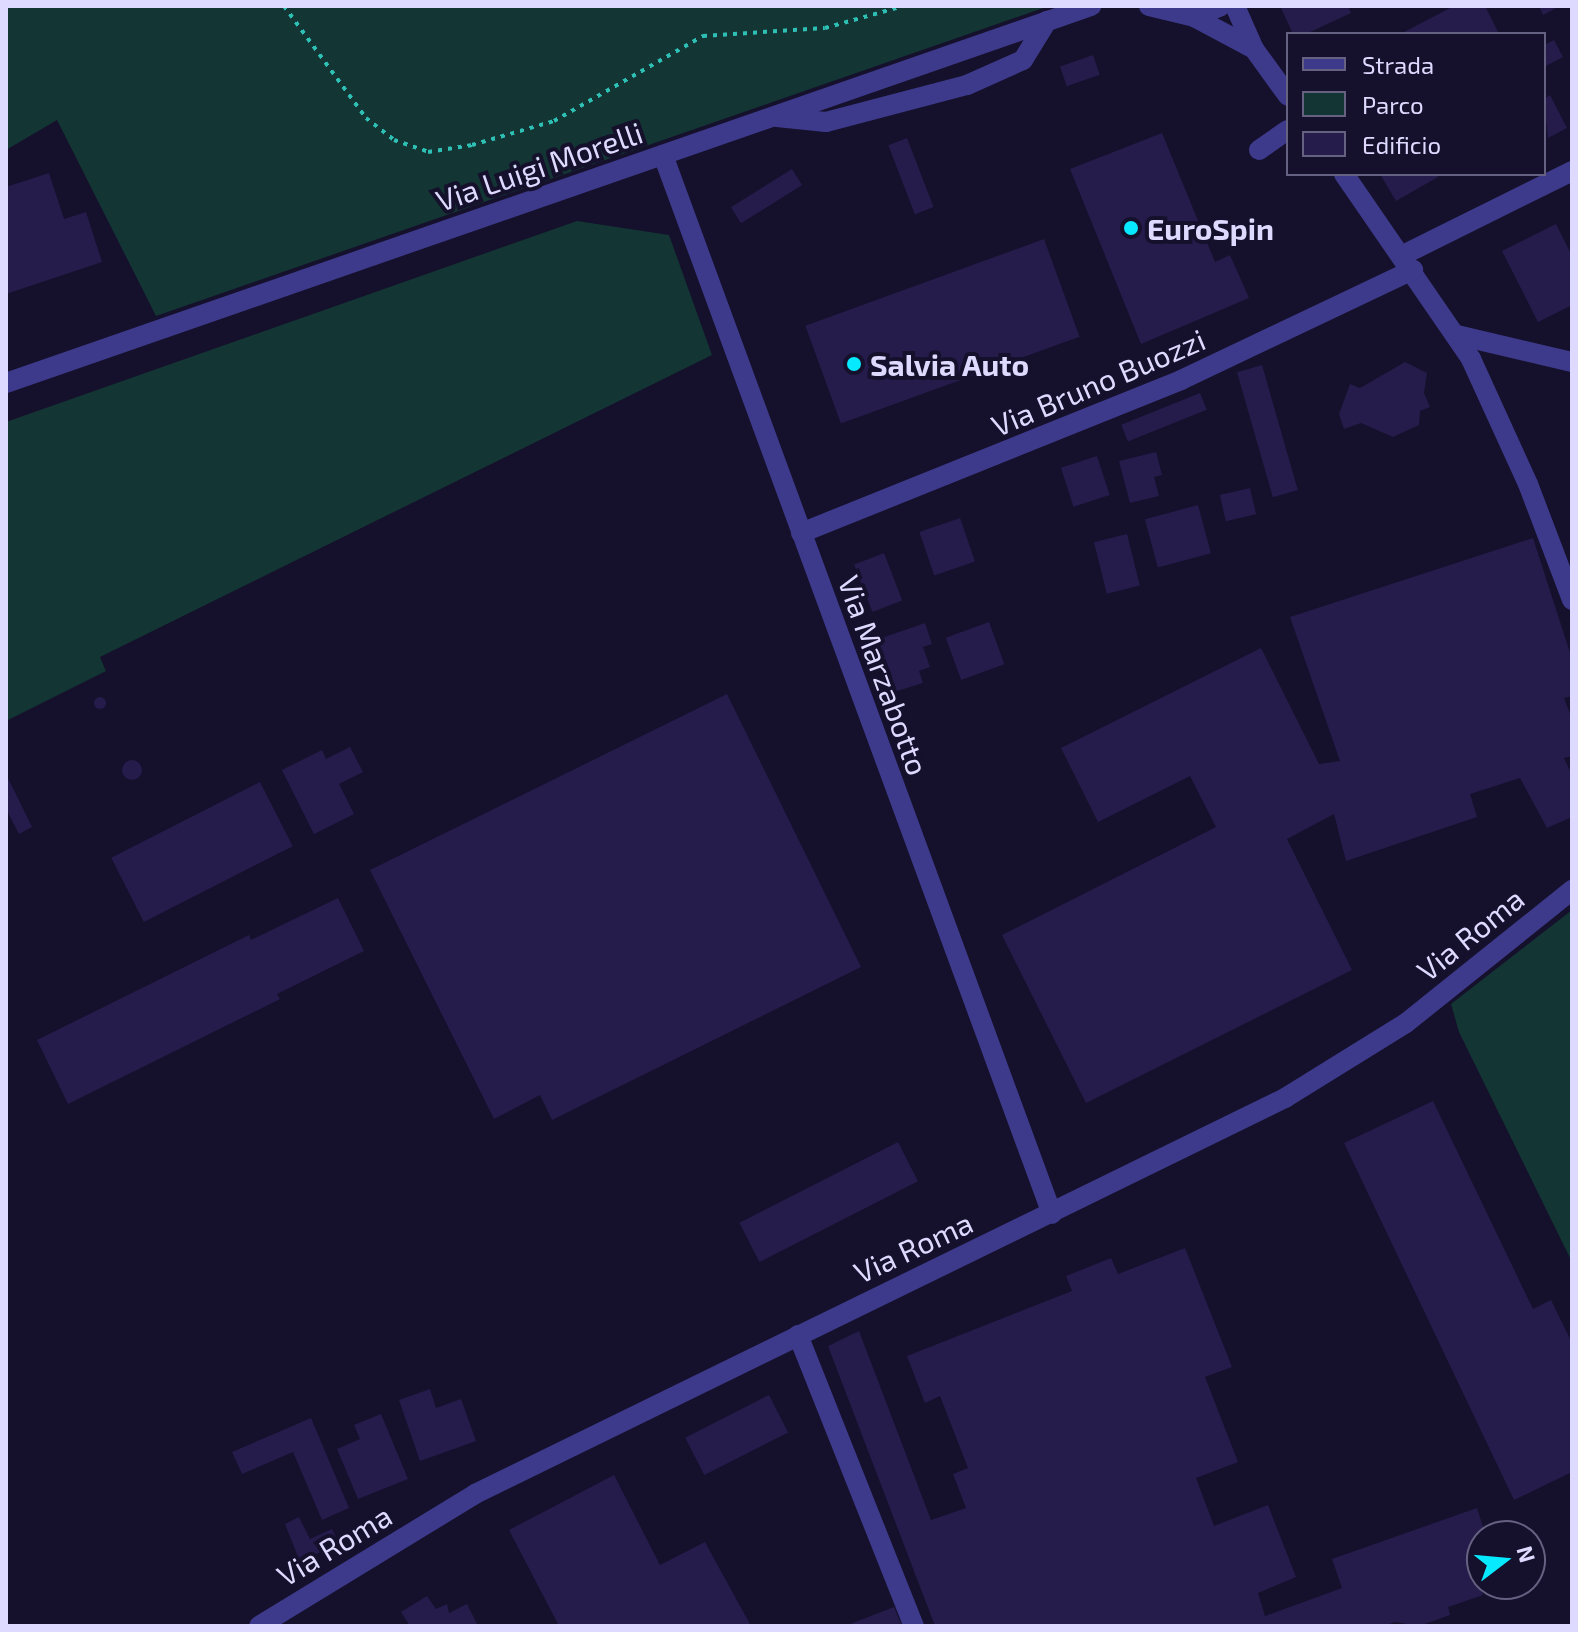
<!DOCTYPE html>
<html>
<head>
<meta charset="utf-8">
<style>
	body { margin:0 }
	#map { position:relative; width:1578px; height:1632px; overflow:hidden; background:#15102b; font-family:"Exo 2",sans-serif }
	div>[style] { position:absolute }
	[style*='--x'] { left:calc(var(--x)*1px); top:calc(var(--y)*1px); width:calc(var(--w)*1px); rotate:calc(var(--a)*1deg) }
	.green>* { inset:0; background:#133534 }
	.building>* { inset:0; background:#251c4c; transform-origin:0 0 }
	.round { border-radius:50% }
	.path>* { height:4px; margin-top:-2px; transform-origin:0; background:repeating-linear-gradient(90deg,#2ec0b5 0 4px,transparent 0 10px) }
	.minor>* { height:20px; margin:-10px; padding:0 10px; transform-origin:10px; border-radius:10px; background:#3d3a8b }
	.dots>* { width:22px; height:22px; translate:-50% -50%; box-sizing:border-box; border:4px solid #15102b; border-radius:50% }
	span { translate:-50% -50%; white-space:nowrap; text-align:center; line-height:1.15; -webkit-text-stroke:8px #15102b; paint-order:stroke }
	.street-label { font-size:30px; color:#dedaff }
	.poi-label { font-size:30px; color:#dedaff; font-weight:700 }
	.left { translate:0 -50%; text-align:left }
	.frame { position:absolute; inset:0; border:8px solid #dedaff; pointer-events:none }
	.legend { position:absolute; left:1286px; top:32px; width:260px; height:144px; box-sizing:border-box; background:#15102b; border:2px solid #656180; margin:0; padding:10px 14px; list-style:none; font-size:24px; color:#dedaff }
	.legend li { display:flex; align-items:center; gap:16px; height:40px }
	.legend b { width:40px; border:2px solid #656180 }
	.north { position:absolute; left:1466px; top:1520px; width:80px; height:80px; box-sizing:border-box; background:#15102b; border:2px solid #656180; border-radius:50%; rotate:74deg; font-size:22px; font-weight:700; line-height:32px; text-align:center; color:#dedaff }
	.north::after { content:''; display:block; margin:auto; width:28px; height:36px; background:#06e9ff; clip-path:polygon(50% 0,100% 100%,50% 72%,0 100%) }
</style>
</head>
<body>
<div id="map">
	<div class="green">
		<i style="clip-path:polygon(6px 6px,1049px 6px,156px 316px,57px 120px,6px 150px)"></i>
		<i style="clip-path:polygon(577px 221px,669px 235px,712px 355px,100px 657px,106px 671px,6px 721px,6px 422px)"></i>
		<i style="clip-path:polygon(1572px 910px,1572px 1262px,1459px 1032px,1451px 1004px)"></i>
	</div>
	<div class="building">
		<i style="clip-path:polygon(1280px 6px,1348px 6px,1351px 13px,1306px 34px,1293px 34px)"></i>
		<i style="clip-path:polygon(1454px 6px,1485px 6px,1499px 34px,1400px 34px)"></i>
		<i style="clip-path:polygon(1539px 6px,1560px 6px,1543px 15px)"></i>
		<i style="clip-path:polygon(1554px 40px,1563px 57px,1544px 67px,1544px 45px)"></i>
		<i style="left:1093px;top:55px;width:21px;height:35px;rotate:71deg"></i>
		<i style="clip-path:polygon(1550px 95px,1567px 128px,1548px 138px,1544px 99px)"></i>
		<i style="clip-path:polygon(1162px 133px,1215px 262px,1230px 255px,1249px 298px,1141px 344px,1070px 169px)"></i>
		<i style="left:907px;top:138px;width:74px;height:20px;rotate:69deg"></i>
		<i style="left:792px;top:169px;width:19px;height:72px;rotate:58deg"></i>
		<i style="clip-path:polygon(49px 173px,64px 219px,86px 212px,102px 262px,6px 294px,6px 187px)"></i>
		<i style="clip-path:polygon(1380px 174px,1436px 174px,1438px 177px,1396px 201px)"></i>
		<i style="clip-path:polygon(1556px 224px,1572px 256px,1572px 305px,1538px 322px,1502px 251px)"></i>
		<i style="left:1044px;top:239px;width:104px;height:254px;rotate:70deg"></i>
		<i style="clip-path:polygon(1405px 362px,1427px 373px,1424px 393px,1430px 407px,1420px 411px,1419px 425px,1393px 437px,1361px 423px,1344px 429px,1339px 414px,1350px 384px,1360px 388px)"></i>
		<i style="left:1262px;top:365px;width:130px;height:26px;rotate:74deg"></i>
		<i style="left:1200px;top:393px;width:18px;height:85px;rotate:68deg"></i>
		<i style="clip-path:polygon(1156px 452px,1162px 475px,1154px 477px,1159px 496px,1130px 503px,1119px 461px)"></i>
		<i style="left:1097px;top:456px;width:41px;height:38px;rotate:72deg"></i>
		<i style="left:1250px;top:488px;width:27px;height:31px;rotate:77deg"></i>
		<i style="left:1198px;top:505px;width:50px;height:55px;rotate:75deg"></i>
		<i style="left:960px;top:518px;width:46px;height:43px;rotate:71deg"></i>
		<i style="left:1127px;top:534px;width:53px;height:34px;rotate:76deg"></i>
		<i style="clip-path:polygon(1533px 538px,1572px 659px,1572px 696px,1564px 698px,1572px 719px,1572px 756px,1564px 758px,1572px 775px,1572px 817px,1547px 828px,1520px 778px,1470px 794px,1477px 817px,1346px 861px,1334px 814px,1287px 839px,1352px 970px,1086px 1103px,1002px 935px,1216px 827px,1190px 776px,1098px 822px,1061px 748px,1261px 648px,1319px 764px,1340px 761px,1290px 617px)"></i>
		<i style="left:884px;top:553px;width:51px;height:32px;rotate:69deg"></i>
		<i style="left:989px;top:622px;width:45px;height:46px;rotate:70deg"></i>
		<i style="clip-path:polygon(925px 623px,932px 644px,923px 647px,930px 667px,919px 671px,923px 683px,894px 692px,876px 640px)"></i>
		<i style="clip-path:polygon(727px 694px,861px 967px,552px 1120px,540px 1095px,494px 1119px,370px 870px)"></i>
		<i class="round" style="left:94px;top:697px;width:12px;height:12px"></i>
		<i style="clip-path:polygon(350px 747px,363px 772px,339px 784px,354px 814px,314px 834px,282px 770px,322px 750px,326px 759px)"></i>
		<i class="round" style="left:122px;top:760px;width:20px;height:20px"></i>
		<i style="clip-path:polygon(6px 774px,32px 827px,19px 834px,6px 809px)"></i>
		<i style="left:260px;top:782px;width:72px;height:167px;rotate:63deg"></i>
		<i style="clip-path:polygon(338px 898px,364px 951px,277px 994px,280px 999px,68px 1104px,37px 1040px,249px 935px,251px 940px)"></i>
		<i style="clip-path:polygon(1433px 1101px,1533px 1309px,1551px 1300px,1572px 1343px,1572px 1472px,1514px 1500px,1344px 1143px)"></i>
		<i style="left:898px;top:1142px;width:44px;height:178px;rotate:63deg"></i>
		<i style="clip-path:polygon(1185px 1248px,1232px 1367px,1205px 1377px,1238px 1462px,1196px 1478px,1214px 1526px,1268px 1505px,1296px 1577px,1258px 1593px,1265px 1616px,1342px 1588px,1332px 1559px,1477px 1508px,1486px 1536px,1482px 1536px,1482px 1571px,1476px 1573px,1483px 1595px,1448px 1607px,1450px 1615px,1419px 1626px,1395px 1622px,1383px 1626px,935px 1626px,828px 1346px,859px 1331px,931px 1520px,966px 1508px,953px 1474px,968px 1468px,940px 1396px,925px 1403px,907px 1356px,1072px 1291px,1066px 1276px,1111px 1258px,1118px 1274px)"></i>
		<i style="clip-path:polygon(430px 1389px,436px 1408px,461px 1399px,476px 1441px,420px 1461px,399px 1400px)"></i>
		<i style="left:769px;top:1395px;width:42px;height:94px;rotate:63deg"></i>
		<i style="clip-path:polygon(381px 1414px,408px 1479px,358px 1499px,337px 1449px,360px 1439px,354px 1425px)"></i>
		<i style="clip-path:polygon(311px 1418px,349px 1508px,322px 1520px,293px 1452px,242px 1474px,232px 1452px)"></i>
		<i style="clip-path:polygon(614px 1475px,660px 1565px,705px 1542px,751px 1626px,559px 1626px,509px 1530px)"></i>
		<i style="clip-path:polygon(299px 1517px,310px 1539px,332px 1529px,339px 1543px,300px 1562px,285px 1524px)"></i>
		<i style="clip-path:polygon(427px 1596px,436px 1609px,447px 1604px,449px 1613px,467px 1604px,478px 1626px,410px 1626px,401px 1612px)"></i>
		<i style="clip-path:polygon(894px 1607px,902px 1626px,845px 1626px)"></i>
	</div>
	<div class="path">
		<i style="--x:284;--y:6;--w:139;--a:53.8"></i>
		<i style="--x:366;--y:118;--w:36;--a:38"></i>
		<i style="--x:394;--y:140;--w:36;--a:19"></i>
		<i style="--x:428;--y:152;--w:45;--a:-9"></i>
		<i style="--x:472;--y:145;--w:85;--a:-16.3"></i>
		<i style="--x:554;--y:121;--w:172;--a:-29.7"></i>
		<i style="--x:703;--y:36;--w:122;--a:-3.8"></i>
		<i style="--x:825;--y:28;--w:82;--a:-15.6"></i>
	</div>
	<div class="minor">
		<i style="--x:1149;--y:6;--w:46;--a:13.7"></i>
		<i style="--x:1194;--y:17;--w:29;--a:-22"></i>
		<i style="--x:1235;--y:6;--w:47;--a:66.2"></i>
		<i style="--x:1254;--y:49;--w:58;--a:54.1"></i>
		<i style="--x:1194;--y:17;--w:68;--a:28.1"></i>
		<i style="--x:777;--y:117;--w:49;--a:5.8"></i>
		<i style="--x:826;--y:122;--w:146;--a:-14.7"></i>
		<i style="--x:967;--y:85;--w:61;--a:-24.1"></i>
		<i style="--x:1023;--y:60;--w:46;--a:-58.4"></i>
		<i style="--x:1259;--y:150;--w:35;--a:-35"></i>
		<i style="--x:663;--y:155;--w:1128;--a:69.83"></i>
		<i style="--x:1344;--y:174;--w:224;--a:55.5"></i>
		<i style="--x:1471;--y:359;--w:137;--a:65.5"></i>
		<i style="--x:1528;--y:484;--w:124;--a:69.2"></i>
		<i style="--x:1403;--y:255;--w:189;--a:-26.4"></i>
		<i style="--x:1457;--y:335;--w:118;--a:13.2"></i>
		<i style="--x:6;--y:383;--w:1149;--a:-19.16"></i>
		<i style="--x:801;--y:533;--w:410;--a:-21.9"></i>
		<i style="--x:1181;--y:380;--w:257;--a:-25.4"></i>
		<i style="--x:798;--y:1335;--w:313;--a:68.3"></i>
		<i style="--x:259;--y:1626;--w:253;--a:-31.4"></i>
		<i style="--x:475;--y:1494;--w:902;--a:-26.05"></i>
		<i style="--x:1285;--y:1098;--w:142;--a:-31.8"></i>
		<i style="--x:1406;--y:1023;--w:213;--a:-38.7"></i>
	</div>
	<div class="dots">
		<i style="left:1131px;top:228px;background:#06e9ff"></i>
		<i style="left:854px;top:364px;background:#06e9ff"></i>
	</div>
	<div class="street-label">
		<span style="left:539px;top:166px;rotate:-19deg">Via Luigi Morelli</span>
		<span style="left:1098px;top:382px;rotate:-23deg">Via Bruno Buozzi</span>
		<span style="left:884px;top:675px;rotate:70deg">Via Marzabotto</span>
		<span style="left:1470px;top:934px;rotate:-39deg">Via Roma</span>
		<span style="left:913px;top:1247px;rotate:-25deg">Via Roma</span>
		<span style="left:334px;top:1545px;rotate:-31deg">Via Roma</span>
	</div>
	<div class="poi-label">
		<span class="left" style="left:1147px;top:228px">EuroSpin</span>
		<span class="left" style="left:870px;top:364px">Salvia Auto</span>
	</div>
	<div class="frame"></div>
	<ul class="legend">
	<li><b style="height:10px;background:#3d3a8b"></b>Strada</li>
	<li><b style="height:22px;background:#133534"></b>Parco</li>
	<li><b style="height:22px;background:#251c4c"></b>Edificio</li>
	</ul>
	<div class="north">N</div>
</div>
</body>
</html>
